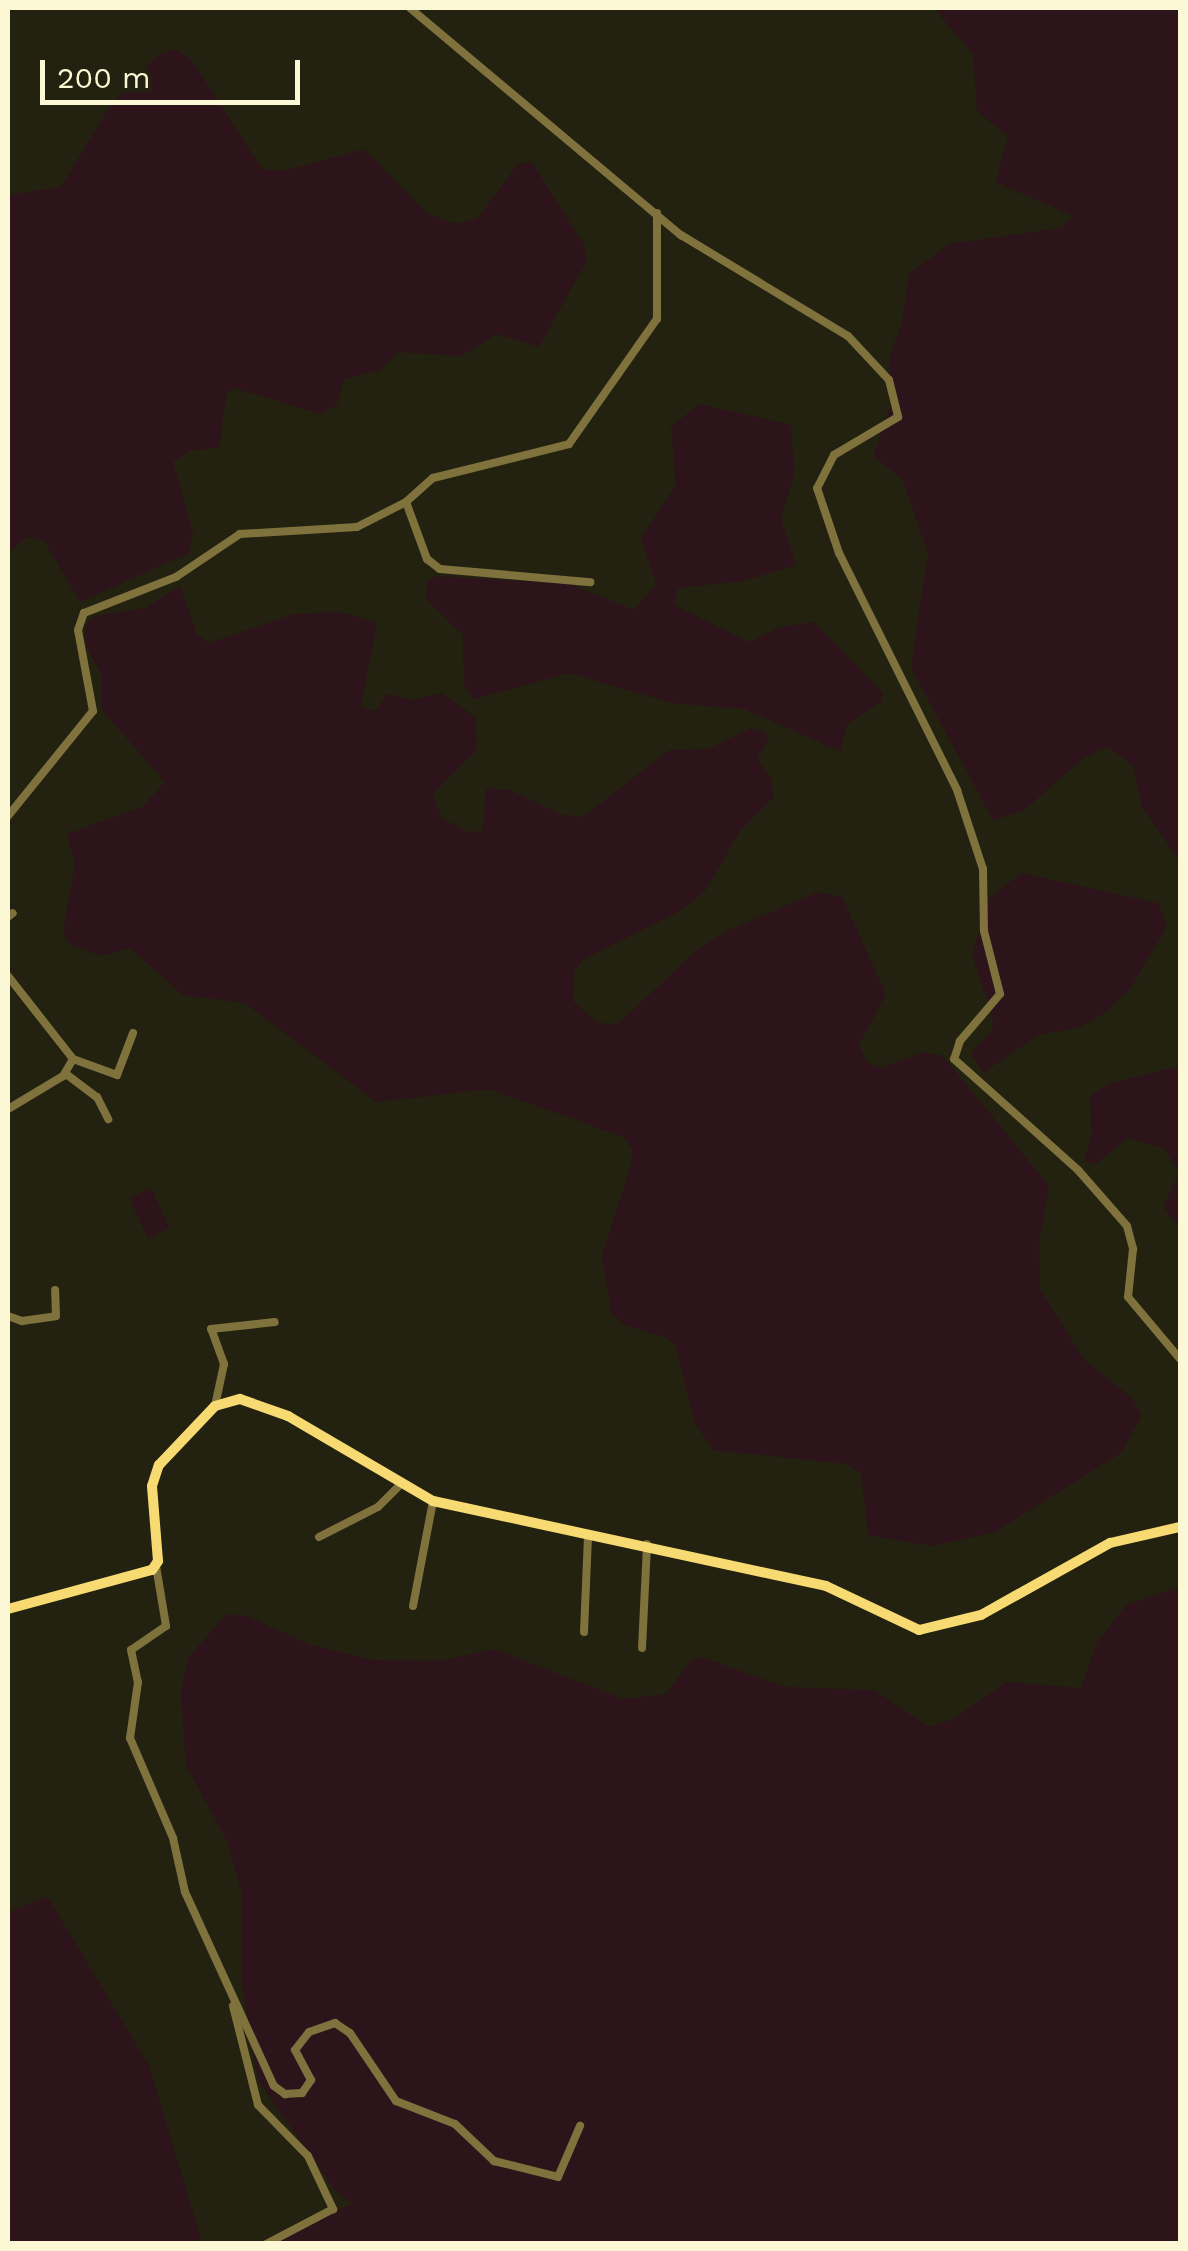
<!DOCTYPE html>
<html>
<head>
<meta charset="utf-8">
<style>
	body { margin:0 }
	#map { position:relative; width:1188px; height:2251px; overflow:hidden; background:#232210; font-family:"Work Sans",sans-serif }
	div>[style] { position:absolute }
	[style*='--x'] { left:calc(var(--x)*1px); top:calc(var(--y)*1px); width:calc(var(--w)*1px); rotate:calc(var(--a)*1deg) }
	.green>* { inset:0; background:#2d131a; transform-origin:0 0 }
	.street>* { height:8px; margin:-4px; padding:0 4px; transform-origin:4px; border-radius:4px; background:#7f723d }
	.secondary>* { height:10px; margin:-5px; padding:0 5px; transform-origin:5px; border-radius:5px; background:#f7da71 }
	span { translate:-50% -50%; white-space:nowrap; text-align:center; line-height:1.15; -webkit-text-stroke:8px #232210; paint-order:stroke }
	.frame { position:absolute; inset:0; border:10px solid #fcf7d4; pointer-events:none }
	.scale { position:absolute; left:40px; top:60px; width:260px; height:45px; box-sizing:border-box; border:5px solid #fcf7d4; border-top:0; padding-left:12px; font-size:30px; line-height:35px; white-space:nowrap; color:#fcf7d4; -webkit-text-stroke:8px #232210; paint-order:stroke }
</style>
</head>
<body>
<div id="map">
	<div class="green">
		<i style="clip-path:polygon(934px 8px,1180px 8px,1180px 862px,1142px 807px,1133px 766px,1108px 747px,1086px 756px,1023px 811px,993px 820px,911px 668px,928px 553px,903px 480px,874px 456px,890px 406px,890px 354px,902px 324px,909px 274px,949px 244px,1061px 228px,1074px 216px,996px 182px,1008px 136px,977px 111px,973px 54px)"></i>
		<i style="clip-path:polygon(175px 49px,191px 59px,262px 169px,284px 171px,364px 149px,428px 214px,456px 224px,478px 218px,517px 165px,531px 161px,584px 245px,586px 262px,539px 347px,497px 334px,461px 356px,398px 352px,381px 370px,344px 379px,336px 406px,321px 414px,234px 388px,227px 392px,219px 447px,189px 451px,173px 462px,193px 532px,189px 553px,80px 602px,44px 540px,27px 537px,8px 553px,8px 195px,61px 187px,110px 106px,158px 55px)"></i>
		<i style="clip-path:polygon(699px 404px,791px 425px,794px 474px,781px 519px,796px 565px,743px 581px,678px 588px,674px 605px,749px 642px,780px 627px,814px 622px,883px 693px,881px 702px,847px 724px,840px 751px,744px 709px,672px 703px,569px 673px,474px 699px,464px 684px,463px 635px,426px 599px,428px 581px,437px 576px,570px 584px,634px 610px,656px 584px,641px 539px,676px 484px,671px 427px)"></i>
		<i style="clip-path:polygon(180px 586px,197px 634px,208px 643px,294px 614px,340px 612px,377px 623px,361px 707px,375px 711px,387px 694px,412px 700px,442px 693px,475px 717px,477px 749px,433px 794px,441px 818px,470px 833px,483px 830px,486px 789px,509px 790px,562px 815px,583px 817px,669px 750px,708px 749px,751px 728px,764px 732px,769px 739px,757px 758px,772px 781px,773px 798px,740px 831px,705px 891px,678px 912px,582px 960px,574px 972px,573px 1001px,597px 1023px,618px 1024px,698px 949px,729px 930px,818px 892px,842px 897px,886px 994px,859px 1045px,867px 1062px,882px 1068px,922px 1052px,943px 1056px,1049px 1186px,1039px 1243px,1040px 1289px,1084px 1360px,1132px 1398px,1141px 1416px,1121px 1453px,995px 1532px,932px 1546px,868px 1535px,861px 1472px,846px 1464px,714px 1450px,695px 1424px,676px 1347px,666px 1337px,624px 1325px,611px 1312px,602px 1256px,631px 1166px,632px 1149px,624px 1137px,489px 1089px,376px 1102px,245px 1003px,183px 995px,130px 948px,101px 956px,70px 944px,63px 933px,75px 864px,67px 834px,142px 807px,165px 782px,102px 710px,102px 676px,86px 645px,85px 625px,95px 616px,145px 608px)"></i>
		<i style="clip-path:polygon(1021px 873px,1158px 903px,1167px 926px,1130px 989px,1102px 1015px,1078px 1028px,1038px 1035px,983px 1073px,971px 1053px,991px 1032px,993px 1018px,972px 955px,990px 898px)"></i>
		<i style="clip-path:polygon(1180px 1066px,1180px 1228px,1163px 1207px,1179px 1173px,1164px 1148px,1127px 1138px,1096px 1164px,1084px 1161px,1092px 1134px,1090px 1096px,1111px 1083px)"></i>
		<i style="left:151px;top:1188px;width:44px;height:24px;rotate:65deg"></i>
		<i style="clip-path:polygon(1180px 1587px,1180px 2243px,275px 2243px,352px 2203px,337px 2193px,258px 2080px,242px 1985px,242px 1894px,228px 1843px,186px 1765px,181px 1693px,188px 1658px,226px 1615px,244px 1615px,311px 1645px,374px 1660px,441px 1661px,494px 1649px,623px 1699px,666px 1694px,691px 1660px,701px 1657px,785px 1687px,874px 1690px,929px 1727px,954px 1719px,1006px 1682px,1081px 1688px,1097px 1643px,1126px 1605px)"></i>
		<i style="clip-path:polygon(47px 1896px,149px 2066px,202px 2243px,8px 2243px,8px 1913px)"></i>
	</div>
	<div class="street">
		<i style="--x:410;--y:8;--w:354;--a:40"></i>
		<i style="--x:681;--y:235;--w:195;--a:31.2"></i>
		<i style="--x:848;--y:336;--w:60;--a:47"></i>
		<i style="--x:889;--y:380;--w:38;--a:76"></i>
		<i style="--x:898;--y:417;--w:74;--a:149.3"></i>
		<i style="--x:834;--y:455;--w:37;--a:117"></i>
		<i style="--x:817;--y:488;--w:69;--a:71.3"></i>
		<i style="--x:839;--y:553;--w:265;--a:63.5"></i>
		<i style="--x:957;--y:790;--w:83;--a:71.8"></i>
		<i style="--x:983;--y:869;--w:62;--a:89.1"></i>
		<i style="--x:984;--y:931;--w:65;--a:75.7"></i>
		<i style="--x:1000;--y:994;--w:62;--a:130.4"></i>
		<i style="--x:960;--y:1041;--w:19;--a:108"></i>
		<i style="--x:954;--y:1059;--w:166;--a:41.8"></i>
		<i style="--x:1078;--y:1170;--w:74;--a:48.8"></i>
		<i style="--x:1127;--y:1226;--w:24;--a:75"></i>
		<i style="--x:1133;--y:1249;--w:48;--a:95.9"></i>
		<i style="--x:1128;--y:1297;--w:81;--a:50"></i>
		<i style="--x:406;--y:502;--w:61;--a:69.8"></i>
		<i style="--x:427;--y:559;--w:16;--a:38"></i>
		<i style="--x:440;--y:569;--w:151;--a:5"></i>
		<i style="--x:8;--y:816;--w:135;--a:-51"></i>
		<i style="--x:93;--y:711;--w:82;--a:-100.5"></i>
		<i style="--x:78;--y:630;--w:18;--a:-71"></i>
		<i style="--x:84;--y:613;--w:99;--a:-21.4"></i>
		<i style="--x:176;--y:577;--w:77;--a:-33.9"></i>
		<i style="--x:240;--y:534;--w:117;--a:-3.4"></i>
		<i style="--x:357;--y:527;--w:55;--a:-27"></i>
		<i style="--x:406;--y:502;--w:36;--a:-42"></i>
		<i style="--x:433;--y:478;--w:140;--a:-14"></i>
		<i style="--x:569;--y:444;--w:153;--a:-54.9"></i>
		<i style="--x:657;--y:319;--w:106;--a:-90"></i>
		<i style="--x:8;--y:917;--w:6;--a:-39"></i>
		<i style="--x:8;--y:976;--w:105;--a:51.9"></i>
		<i style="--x:73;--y:1059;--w:20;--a:120"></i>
		<i style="--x:63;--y:1076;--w:64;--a:149"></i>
		<i style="--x:73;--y:1059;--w:47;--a:20"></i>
		<i style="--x:117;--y:1075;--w:45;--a:-69.1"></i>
		<i style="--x:66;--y:1074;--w:39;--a:37"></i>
		<i style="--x:97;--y:1097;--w:25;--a:63"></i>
		<i style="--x:8;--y:1316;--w:15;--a:20"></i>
		<i style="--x:22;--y:1321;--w:34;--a:-8"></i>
		<i style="--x:56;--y:1316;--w:26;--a:-92"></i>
		<i style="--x:215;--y:1406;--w:43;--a:-77.9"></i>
		<i style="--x:224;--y:1364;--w:37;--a:-110"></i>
		<i style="--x:211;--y:1329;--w:64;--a:-6.2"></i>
		<i style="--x:319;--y:1537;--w:66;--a:-27"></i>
		<i style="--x:378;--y:1507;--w:33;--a:-45"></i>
		<i style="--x:156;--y:1566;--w:61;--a:80.5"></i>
		<i style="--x:166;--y:1626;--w:42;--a:145.6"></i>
		<i style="--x:131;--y:1650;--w:33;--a:78"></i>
		<i style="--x:138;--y:1682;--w:57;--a:98.1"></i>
		<i style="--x:130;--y:1738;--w:109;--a:66.7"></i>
		<i style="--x:173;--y:1838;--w:55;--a:77.5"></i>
		<i style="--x:185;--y:1892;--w:213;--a:65.4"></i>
		<i style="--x:274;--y:2086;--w:14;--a:36"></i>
		<i style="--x:285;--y:2094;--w:17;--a:-3"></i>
		<i style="--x:302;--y:2093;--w:16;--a:-55"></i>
		<i style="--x:311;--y:2080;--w:34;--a:-118"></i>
		<i style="--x:295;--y:2050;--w:23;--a:-52"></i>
		<i style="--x:309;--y:2032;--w:28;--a:-19"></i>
		<i style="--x:335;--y:2023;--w:18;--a:34"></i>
		<i style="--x:350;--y:2033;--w:82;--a:55.9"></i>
		<i style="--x:396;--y:2101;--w:63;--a:21.3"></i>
		<i style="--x:455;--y:2124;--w:54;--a:43.5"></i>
		<i style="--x:494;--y:2161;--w:66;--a:14"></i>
		<i style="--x:558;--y:2177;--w:56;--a:-66.7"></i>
		<i style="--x:413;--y:1606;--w:107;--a:-79.2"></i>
		<i style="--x:584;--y:1632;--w:97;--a:-87.6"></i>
		<i style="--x:642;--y:1648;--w:104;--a:-87.2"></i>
		<i style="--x:233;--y:2006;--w:102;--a:75.8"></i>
		<i style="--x:258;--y:2105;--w:71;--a:45.6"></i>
		<i style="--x:308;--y:2156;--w:59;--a:64.7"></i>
		<i style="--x:333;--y:2209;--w:76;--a:152.4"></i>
	</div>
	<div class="secondary">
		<i style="--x:8;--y:1609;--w:149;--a:-15.2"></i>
		<i style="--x:152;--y:1570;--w:11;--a:-56"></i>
		<i style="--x:158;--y:1561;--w:75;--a:-94.6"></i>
		<i style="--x:152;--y:1486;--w:22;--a:-72"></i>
		<i style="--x:159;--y:1465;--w:81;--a:-46.5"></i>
		<i style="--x:215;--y:1406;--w:26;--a:-16"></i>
		<i style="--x:240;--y:1399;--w:51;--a:19.5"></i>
		<i style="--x:288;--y:1416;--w:168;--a:30.4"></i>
		<i style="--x:433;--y:1501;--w:402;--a:12.2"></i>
		<i style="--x:826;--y:1586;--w:103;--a:25.3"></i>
		<i style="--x:919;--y:1630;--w:64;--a:-13.6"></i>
		<i style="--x:981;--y:1615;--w:148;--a:-29.2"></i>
		<i style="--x:1110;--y:1543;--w:72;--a:-12.9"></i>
	</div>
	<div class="frame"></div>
	<div class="scale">200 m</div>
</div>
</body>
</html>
